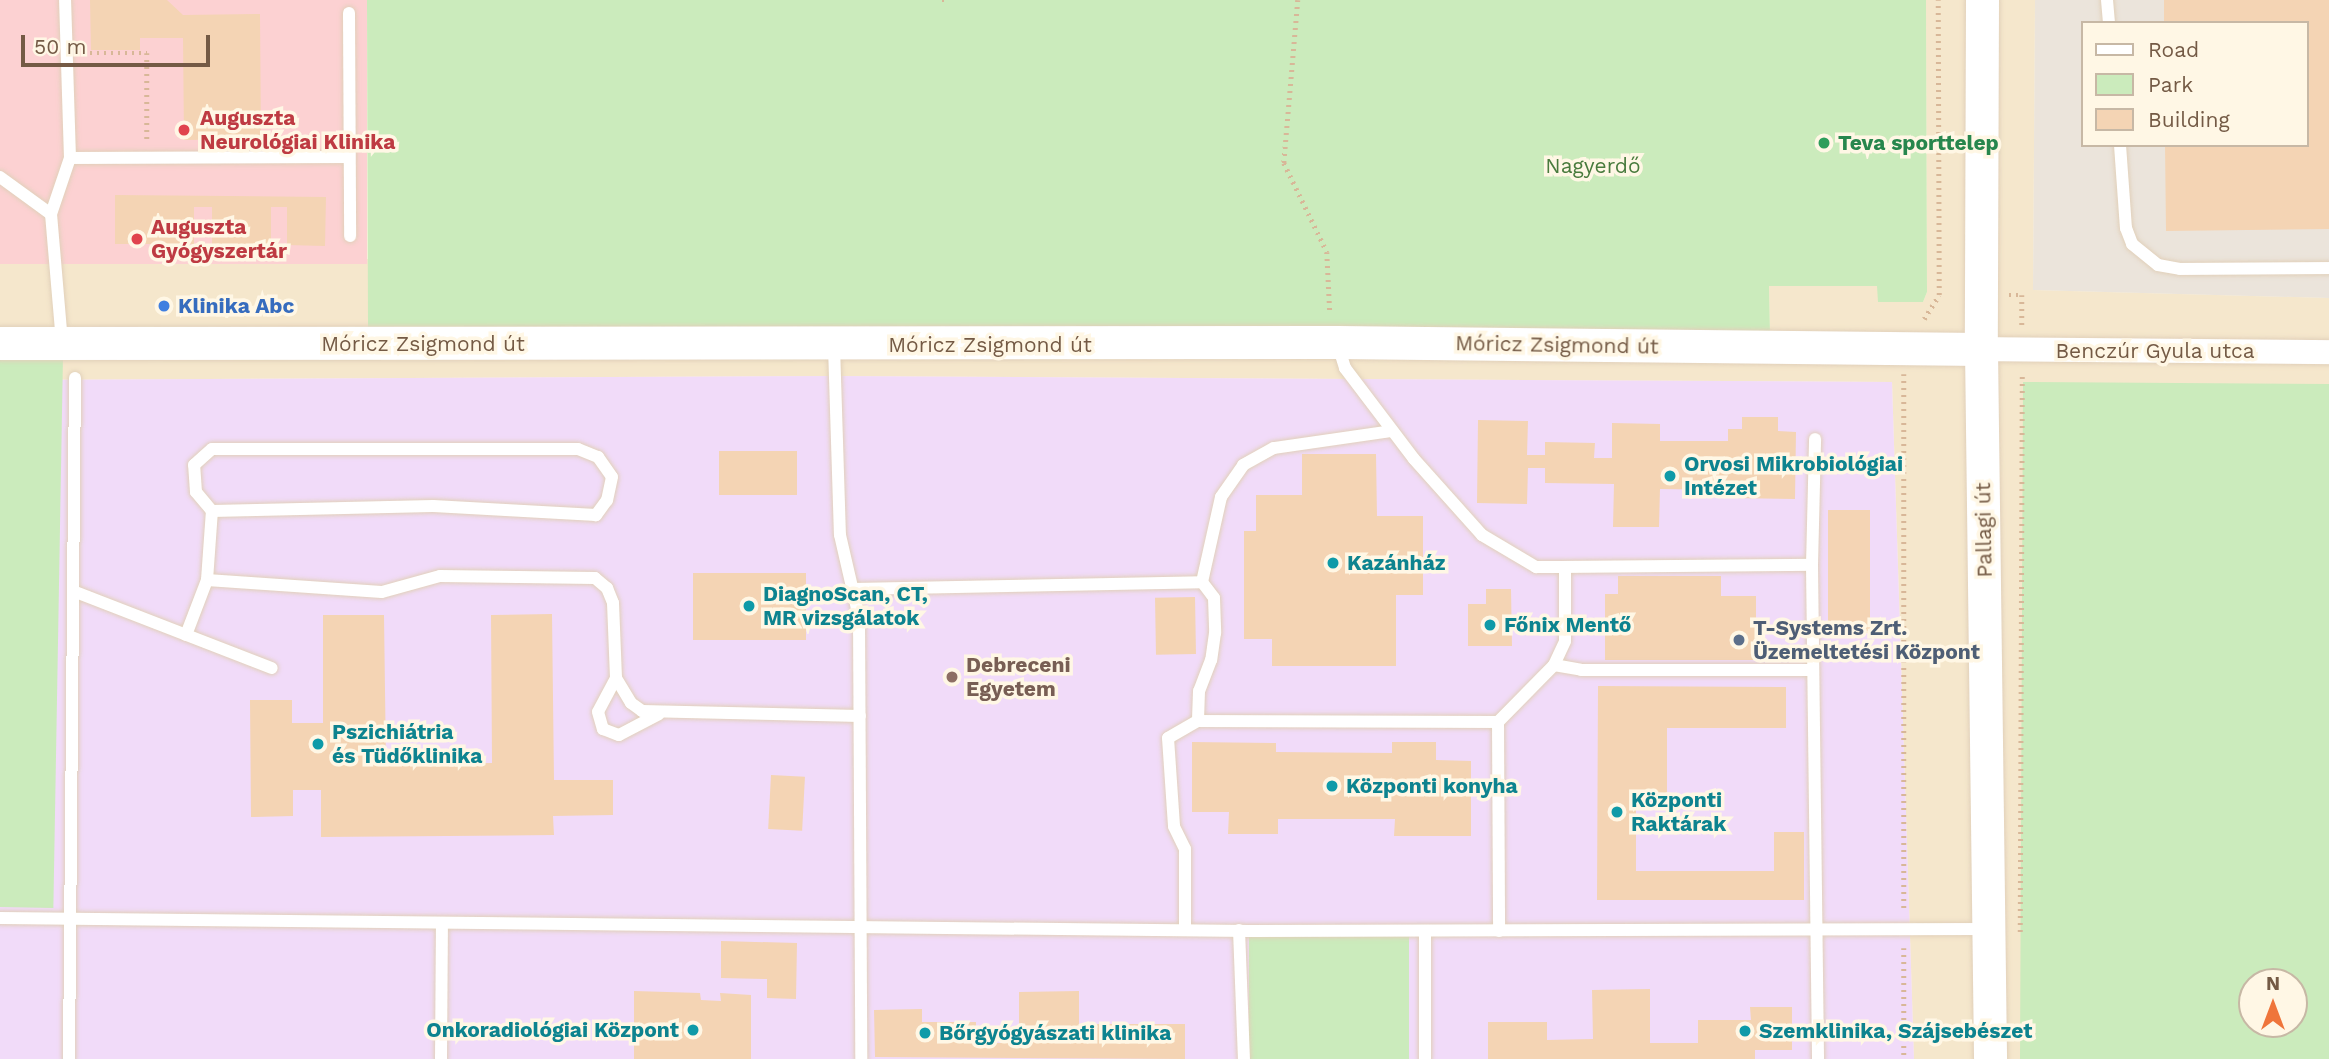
<!DOCTYPE html>
<html>
<head>
<meta charset="utf-8">
<style>
	body { margin:0 }
	#map { position:relative; width:2329px; height:1059px; overflow:hidden; background:#fdf4de; font-family:"Work Sans",sans-serif }
	div>[style] { position:absolute }
	[style*='--x'] { left:calc(var(--x)*1px); top:calc(var(--y)*1px); width:calc(var(--w)*1px); rotate:calc(var(--a)*1deg) }
	.residential>* { inset:0; background:#f5e7cc }
	.industrial>* { inset:0; background:#ebe4db }
	.education>* { inset:0; background:#f1dbf9 }
	.medical>* { inset:0; background:#fcd1d2; transform-origin:0 0 }
	.green>* { inset:0; background:#cbebbc; transform-origin:0 0 }
	.building>* { inset:0; background:#f4d4b4; transform-origin:0 0 }
	.path>* { height:4.5px; margin-top:-2.25px; transform-origin:0; background:repeating-linear-gradient(90deg,#d8b798 0 2px,transparent 0 7px) }
	.roads { filter:drop-shadow(0 0 2px #e1d0ba) drop-shadow(0 0 2px #e1d0ba) }
	.lane>* { height:12px; margin:-6px; padding:0 6px; transform-origin:6px; border-radius:6px; background:#fff }
	.street>* { height:24px; margin:-12px; padding:0 12px; transform-origin:12px; border-radius:12px; background:#fff }
	.secondary>* { height:33px; margin:-16.5px; padding:0 16.5px; transform-origin:16.5px; border-radius:16.5px; background:#fff }
	.dots>* { width:19px; height:19px; translate:-50% -50%; box-sizing:border-box; border:4px solid #fff7e5; border-radius:50% }
	span { translate:-50% -50%; white-space:nowrap; text-align:center; line-height:1.15; -webkit-text-stroke:7px #fff7e5; paint-order:stroke }
	.health-label { font-size:21px; color:#be3a42; font-weight:700 }
	.left { translate:0 -50%; text-align:left }
	.leisure-label { font-size:21px; color:#27864d; font-weight:700 }
	.park-label { font-size:21px; color:#497b3d }
	.shop-label { font-size:21px; color:#366cbe; font-weight:700 }
	.street-label { font-size:21px; color:#745a45 }
	.culture-label { font-size:21px; color:#0d838f; font-weight:700 }
	.right { translate:-100% -50%; text-align:right }
	.service-label { font-size:21px; color:#4e5e75; font-weight:700 }
	.education-label { font-size:21px; color:#785e54; font-weight:700 }
	.legend { position:absolute; left:2081px; top:21px; width:228px; height:126px; box-sizing:border-box; background:#fff7e5; border:2px solid #c7b8a5; margin:0; padding:9px 12px; list-style:none; font-size:21px; color:#745a45 }
	.legend li { display:flex; align-items:center; gap:14px; height:35px }
	.legend b { width:35px; border:2px solid #c7b8a5 }
	.north { position:absolute; left:2238px; top:968px; width:70px; height:70px; box-sizing:border-box; background:#fff7e5; border:2px solid #c7b8a5; border-radius:50%; rotate:0deg; font-size:19px; font-weight:700; line-height:28px; text-align:center; color:#745a45 }
	.north::after { content:''; display:block; margin:auto; width:24px; height:32px; background:#ef753b; clip-path:polygon(50% 0,100% 100%,50% 72%,0 100%) }
	.scale { position:absolute; left:21px; top:35px; width:189px; height:32px; box-sizing:border-box; border:4px solid #745a45; border-top:0; padding-left:9px; font-size:21px; line-height:24px; white-space:nowrap; color:#745a45; -webkit-text-stroke:5px #fff7e5; paint-order:stroke }
</style>
</head>
<body>
<div id="map">
	<div class="residential">
		<i style="clip-path:polygon(evenodd,1926px 0,2035px 0,2033px 290px,2329px 298px,2329px 1059px,1914px 1059px,1892px 382px,835px 376px,0 380px,0 264px,368px 259px,368px 327px,1770px 334px,1769px 286px,1877px 286px,1923px 302px,1927px 292px,1926px 0,2252px 982px,2294px 982px,2294px 1024px,2252px 1024px,2252px 982px)"></i>
	</div>
	<div class="industrial">
		<i style="clip-path:polygon(evenodd,2035px 0,2329px 0,2329px 298px,2033px 290px,2035px 0,2082px 23px,2306px 23px,2306px 145px,2082px 145px,2082px 23px)"></i>
	</div>
	<div class="education">
		<i style="clip-path:polygon(835px 376px,1892px 382px,1914px 1059px,0 1059px,0 380px)"></i>
	</div>
	<div class="medical">
		<i style="left:0;top:0;width:367px;height:264px"></i>
	</div>
	<div class="green">
		<i style="clip-path:polygon(367px 0,1926px 0,1927px 292px,1923px 302px,1878px 302px,1877px 286px,1769px 286px,1770px 334px,368px 327px)"></i>
		<i style="left:63px;top:355px;width:553px;height:63px;rotate:91deg"></i>
		<i style="clip-path:polygon(evenodd,2023px 382px,2329px 384px,2329px 1059px,2020px 1059px,2023px 382px,2252px 982px,2294px 982px,2294px 1024px,2252px 1024px,2252px 982px)"></i>
		<i style="left:1409px;top:930px;width:129px;height:160px;rotate:90deg"></i>
	</div>
	<div class="building">
		<i style="clip-path:polygon(90px 0,167px 0,183px 15px,260px 14px,261px 139px,184px 140px,183px 38px,140px 38px,140px 50px,91px 50px)"></i>
		<i style="clip-path:polygon(2164px 0,2329px 0,2329px 229px,2166px 231px,2165px 145px,2306px 145px,2306px 23px,2164px 23px)"></i>
		<i style="clip-path:polygon(115px 195px,326px 197px,325px 246px,287px 245px,287px 207px,271px 207px,271px 245px,212px 244px,212px 207px,194px 207px,194px 244px,115px 244px)"></i>
		<i style="clip-path:polygon(1742px 417px,1778px 417px,1778px 431px,1796px 432px,1795px 499px,1730px 498px,1730px 490px,1660px 489px,1659px 527px,1613px 527px,1614px 484px,1545px 483px,1545px 468px,1528px 468px,1527px 504px,1477px 503px,1478px 420px,1528px 421px,1527px 455px,1545px 455px,1545px 442px,1595px 443px,1594px 458px,1612px 458px,1612px 423px,1660px 424px,1660px 441px,1728px 441px,1728px 429px,1742px 429px)"></i>
		<i style="left:797px;top:451px;width:44px;height:78px;rotate:90deg"></i>
		<i style="clip-path:polygon(1302px 454px,1376px 454px,1377px 516px,1423px 516px,1423px 595px,1396px 595px,1396px 666px,1272px 666px,1272px 639px,1244px 639px,1244px 531px,1256px 531px,1256px 495px,1302px 495px)"></i>
		<i style="left:1828px;top:510px;width:42px;height:123px"></i>
		<i style="left:693px;top:573px;width:113px;height:67px"></i>
		<i style="clip-path:polygon(1618px 576px,1721px 576px,1721px 596px,1756px 596px,1756px 660px,1605px 660px,1605px 594px,1618px 594px)"></i>
		<i style="clip-path:polygon(1486px 589px,1511px 589px,1512px 646px,1468px 646px,1468px 604px,1486px 604px)"></i>
		<i style="left:1195px;top:597px;width:57px;height:40px;rotate:89deg"></i>
		<i style="clip-path:polygon(552px 614px,554px 780px,613px 780px,613px 815px,553px 816px,554px 835px,321px 837px,321px 790px,293px 790px,293px 816px,251px 817px,250px 700px,292px 700px,292px 723px,323px 723px,323px 615px,384px 615px,386px 764px,492px 763px,491px 615px)"></i>
		<i style="clip-path:polygon(1598px 686px,1786px 687px,1786px 728px,1667px 728px,1667px 793px,1636px 792px,1636px 871px,1774px 871px,1774px 832px,1804px 832px,1804px 900px,1597px 900px)"></i>
		<i style="clip-path:polygon(1192px 742px,1276px 743px,1276px 752px,1392px 753px,1392px 742px,1436px 742px,1436px 760px,1471px 761px,1471px 836px,1394px 836px,1395px 819px,1278px 819px,1278px 834px,1228px 834px,1229px 812px,1192px 812px)"></i>
		<i style="left:771px;top:775px;width:34px;height:54px;rotate:3deg"></i>
		<i style="clip-path:polygon(721px 941px,797px 943px,796px 999px,767px 998px,767px 979px,721px 978px)"></i>
		<i style="clip-path:polygon(1650px 989px,1650px 1043px,1698px 1043px,1698px 1020px,1751px 1020px,1750px 1007px,1792px 1007px,1792px 1050px,1755px 1050px,1755px 1059px,1488px 1059px,1488px 1022px,1547px 1022px,1547px 1040px,1593px 1039px,1592px 990px)"></i>
		<i style="clip-path:polygon(634px 991px,700px 993px,701px 1000px,721px 1001px,720px 993px,751px 995px,751px 1059px,634px 1059px)"></i>
		<i style="clip-path:polygon(1079px 991px,1079px 1041px,1090px 1041px,1089px 1024px,1185px 1024px,1185px 1059px,875px 1057px,874px 1010px,922px 1009px,922px 1022px,976px 1022px,976px 1043px,1019px 1043px,1019px 992px)"></i>
	</div>
	<div class="path">
		<i style="--x:942;--y:0;--w:6;--a:0"></i>
		<i style="--x:1298;--y:0;--w:164;--a:94.9"></i>
		<i style="--x:1284;--y:163;--w:99;--a:64.2"></i>
		<i style="--x:1327;--y:252;--w:62;--a:87.2"></i>
		<i style="--x:83;--y:53;--w:64;--a:0"></i>
		<i style="--x:147;--y:53;--w:88;--a:90"></i>
		<i style="--x:2009;--y:295;--w:13;--a:0"></i>
		<i style="--x:2022;--y:295;--w:32;--a:90"></i>
		<i style="--x:1924;--y:319;--w:28;--a:-58"></i>
		<i style="--x:1939;--y:295;--w:295;--a:-90.2"></i>
		<i style="--x:1904;--y:374;--w:537;--a:90"></i>
		<i style="--x:2020;--y:932;--w:558;--a:-89.79"></i>
		<i style="--x:1904;--y:948;--w:111;--a:90"></i>
	</div>
	<div class="roads">
		<div class="lane">
			<i style="--x:2107;--y:0;--w:23;--a:85"></i>
			<i style="--x:349;--y:13;--w:223;--a:89.7"></i>
			<i style="--x:2120;--y:145;--w:83;--a:85.9"></i>
			<i style="--x:2126;--y:228;--w:17;--a:69"></i>
			<i style="--x:2132;--y:244;--w:33;--a:39"></i>
			<i style="--x:2158;--y:265;--w:22;--a:10"></i>
			<i style="--x:2180;--y:269;--w:149;--a:-0.4"></i>
			<i style="--x:70;--y:158;--w:279;--a:-0.2"></i>
			<i style="--x:0;--y:177;--w:63;--a:36"></i>
			<i style="--x:51;--y:214;--w:128;--a:85.1"></i>
			<i style="--x:51;--y:214;--w:59;--a:-71.3"></i>
			<i style="--x:70;--y:158;--w:158;--a:-91.8"></i>
			<i style="--x:1338;--y:345;--w:24;--a:73"></i>
			<i style="--x:1345;--y:368;--w:114;--a:52.8"></i>
			<i style="--x:1414;--y:459;--w:102;--a:48.2"></i>
			<i style="--x:1482;--y:535;--w:63;--a:30.7"></i>
			<i style="--x:1536;--y:567;--w:29;--a:0"></i>
			<i style="--x:834;--y:346;--w:189;--a:88.2"></i>
			<i style="--x:840;--y:535;--w:84;--a:77"></i>
			<i style="--x:859;--y:617;--w:442;--a:89.7"></i>
			<i style="--x:1812;--y:565;--w:494;--a:89.3"></i>
			<i style="--x:207;--y:580;--w:175;--a:3.9"></i>
			<i style="--x:382;--y:592;--w:60;--a:-15.4"></i>
			<i style="--x:440;--y:576;--w:155;--a:0.7"></i>
			<i style="--x:595;--y:578;--w:16;--a:40"></i>
			<i style="--x:607;--y:588;--w:16;--a:68"></i>
			<i style="--x:613;--y:603;--w:75;--a:87.7"></i>
			<i style="--x:616;--y:678;--w:29;--a:59"></i>
			<i style="--x:631;--y:703;--w:14;--a:36"></i>
			<i style="--x:642;--y:711;--w:218;--a:1.3"></i>
			<i style="--x:1202;--y:582;--w:87;--a:-77.4"></i>
			<i style="--x:1221;--y:497;--w:39;--a:-55"></i>
			<i style="--x:1243;--y:465;--w:35;--a:-29"></i>
			<i style="--x:1274;--y:448;--w:119;--a:-8.2"></i>
			<i style="--x:853;--y:589;--w:349;--a:-1.1"></i>
			<i style="--x:1202;--y:582;--w:20;--a:53"></i>
			<i style="--x:1214;--y:598;--w:35;--a:88"></i>
			<i style="--x:1215;--y:633;--w:27;--a:98"></i>
			<i style="--x:1211;--y:660;--w:33;--a:111"></i>
			<i style="--x:1199;--y:691;--w:30;--a:92"></i>
			<i style="--x:1198;--y:721;--w:300;--a:0.2"></i>
			<i style="--x:1498;--y:722;--w:209;--a:89.7"></i>
			<i style="--x:73;--y:591;--w:213;--a:21.2"></i>
			<i style="--x:186;--y:635;--w:59;--a:-69.1"></i>
			<i style="--x:207;--y:580;--w:69;--a:-85.9"></i>
			<i style="--x:212;--y:511;--w:25;--a:-130"></i>
			<i style="--x:196;--y:492;--w:27;--a:-94"></i>
			<i style="--x:194;--y:465;--w:24;--a:-42"></i>
			<i style="--x:212;--y:449;--w:366;--a:0"></i>
			<i style="--x:578;--y:449;--w:22;--a:22"></i>
			<i style="--x:598;--y:457;--w:24;--a:55"></i>
			<i style="--x:612;--y:477;--w:24;--a:102"></i>
			<i style="--x:607;--y:500;--w:19;--a:126"></i>
			<i style="--x:596;--y:515;--w:163;--a:-176.8"></i>
			<i style="--x:433;--y:506;--w:221;--a:178.7"></i>
			<i style="--x:1554;--y:665;--w:27;--a:10"></i>
			<i style="--x:1581;--y:670;--w:231;--a:0"></i>
			<i style="--x:616;--y:678;--w:38;--a:118"></i>
			<i style="--x:598;--y:712;--w:18;--a:74"></i>
			<i style="--x:603;--y:729;--w:17;--a:21"></i>
			<i style="--x:619;--y:735;--w:45;--a:-27.7"></i>
			<i style="--x:1498;--y:722;--w:80;--a:-45.5"></i>
			<i style="--x:1554;--y:665;--w:26;--a:-65"></i>
			<i style="--x:1565;--y:641;--w:74;--a:-90"></i>
			<i style="--x:1565;--y:567;--w:247;--a:-0.5"></i>
			<i style="--x:1812;--y:565;--w:126;--a:-88.6"></i>
			<i style="--x:0;--y:918;--w:1249;--a:0.6"></i>
			<i style="--x:1249;--y:931;--w:738;--a:-0.16"></i>
			<i style="--x:1185;--y:929;--w:80;--a:-90"></i>
			<i style="--x:1185;--y:849;--w:25;--a:-116"></i>
			<i style="--x:1174;--y:826;--w:88;--a:-93.9"></i>
			<i style="--x:1168;--y:738;--w:34;--a:-30"></i>
			<i style="--x:1239;--y:930;--w:129;--a:87.8"></i>
			<i style="--x:1425;--y:931;--w:128;--a:90"></i>
			<i style="--x:69;--y:1059;--w:681;--a:-89.5"></i>
			<i style="--x:441;--y:1059;--w:135;--a:-89.6"></i>
		</div>
		<div class="street">
			<i style="--x:1981;--y:349;--w:348;--a:0.5"></i>
		</div>
		<div class="secondary">
			<i style="--x:1982;--y:0;--w:349;--a:90.2"></i>
			<i style="--x:1981;--y:349;--w:710;--a:89.27"></i>
			<i style="--x:0;--y:343;--w:1337;--a:-0.04"></i>
			<i style="--x:1337;--y:342;--w:644;--a:0.62"></i>
		</div>
	</div>
	<div class="dots">
		<i style="left:184px;top:130px;background:#e0444e"></i>
		<i style="left:1824px;top:143px;background:#2e9e5b"></i>
		<i style="left:137px;top:239px;background:#e0444e"></i>
		<i style="left:164px;top:306px;background:#3f7fe0"></i>
		<i style="left:1670px;top:476px;background:#0f9aa8"></i>
		<i style="left:1333px;top:563px;background:#0f9aa8"></i>
		<i style="left:749px;top:606px;background:#0f9aa8"></i>
		<i style="left:1490px;top:625px;background:#0f9aa8"></i>
		<i style="left:1739px;top:640px;background:#5c6f8a"></i>
		<i style="left:952px;top:677px;background:#8d6e63"></i>
		<i style="left:318px;top:744px;background:#0f9aa8"></i>
		<i style="left:1332px;top:786px;background:#0f9aa8"></i>
		<i style="left:1617px;top:812px;background:#0f9aa8"></i>
		<i style="left:693px;top:1030px;background:#0f9aa8"></i>
		<i style="left:1745px;top:1031px;background:#0f9aa8"></i>
		<i style="left:925px;top:1033px;background:#0f9aa8"></i>
	</div>
	<div class="health-label">
		<span class="left" style="left:200px;top:130px">Auguszta<br>Neurológiai Klinika</span>
		<span class="left" style="left:151px;top:239px">Auguszta<br>Gyógyszertár</span>
	</div>
	<div class="leisure-label">
		<span class="left" style="left:1838px;top:143px">Teva sporttelep</span>
	</div>
	<div class="park-label">
		<span style="left:1593px;top:166px">Nagyerdő</span>
	</div>
	<div class="shop-label">
		<span class="left" style="left:178px;top:306px">Klinika Abc</span>
	</div>
	<div class="street-label">
		<span style="left:423px;top:344px">Móricz Zsigmond út</span>
		<span style="left:990px;top:345px">Móricz Zsigmond út</span>
		<span style="left:1557px;top:345px;rotate:1deg">Móricz Zsigmond út</span>
		<span style="left:2155px;top:351px">Benczúr Gyula utca</span>
		<span style="left:1984px;top:530px;rotate:-91deg">Pallagi út</span>
	</div>
	<div class="culture-label">
		<span class="left" style="left:1684px;top:476px">Orvosi Mikrobiológiai<br>Intézet</span>
		<span class="left" style="left:1347px;top:563px">Kazánház</span>
		<span class="left" style="left:763px;top:606px">DiagnoScan, CT,<br>MR vizsgálatok</span>
		<span class="left" style="left:1504px;top:625px">Főnix Mentő</span>
		<span class="left" style="left:332px;top:744px">Pszichiátria<br>és Tüdőklinika</span>
		<span class="left" style="left:1346px;top:786px">Központi konyha</span>
		<span class="left" style="left:1631px;top:812px">Központi<br>Raktárak</span>
		<span class="right" style="left:679px;top:1030px">Onkoradiológiai Központ</span>
		<span class="left" style="left:1759px;top:1031px">Szemklinika, Szájsebészet</span>
		<span class="left" style="left:939px;top:1033px">Bőrgyógyászati klinika</span>
	</div>
	<div class="service-label">
		<span class="left" style="left:1753px;top:640px">T-Systems Zrt.<br>Üzemeltetési Központ</span>
	</div>
	<div class="education-label">
		<span class="left" style="left:966px;top:677px">Debreceni<br>Egyetem</span>
	</div>
	<ul class="legend">
	<li><b style="height:9px;background:#fff"></b>Road</li>
	<li><b style="height:19px;background:#cbebbc"></b>Park</li>
	<li><b style="height:19px;background:#f4d4b4"></b>Building</li>
	</ul>
	<div class="north">N</div>
	<div class="scale">50 m</div>
</div>
</body>
</html>
